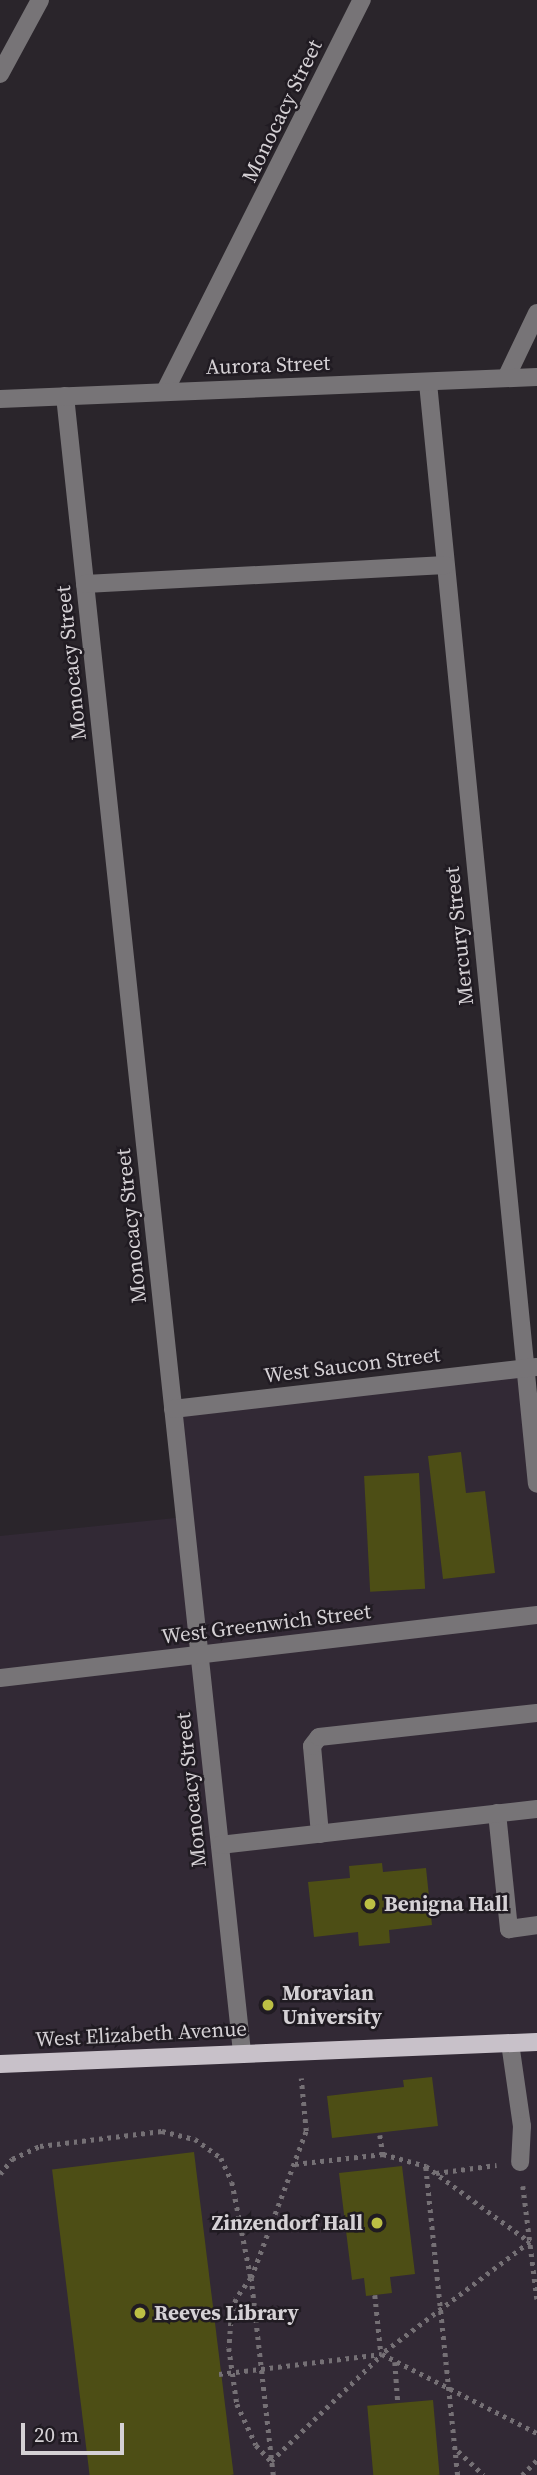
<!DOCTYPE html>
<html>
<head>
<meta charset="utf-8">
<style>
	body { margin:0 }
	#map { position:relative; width:537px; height:2475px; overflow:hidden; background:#2a252b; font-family:"Source Serif 4",serif }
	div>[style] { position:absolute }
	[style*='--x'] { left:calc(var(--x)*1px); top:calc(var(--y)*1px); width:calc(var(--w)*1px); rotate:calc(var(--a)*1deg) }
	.built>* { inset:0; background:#322935 }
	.building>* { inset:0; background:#4d4e15; transform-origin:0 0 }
	.path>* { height:4.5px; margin-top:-2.25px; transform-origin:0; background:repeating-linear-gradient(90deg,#757075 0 3.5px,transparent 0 8.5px) }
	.minor>* { height:18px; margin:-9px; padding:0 9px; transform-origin:9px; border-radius:9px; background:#777477 }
	.major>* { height:18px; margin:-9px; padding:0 9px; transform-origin:9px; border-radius:9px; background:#c8c1c9 }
	.dots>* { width:19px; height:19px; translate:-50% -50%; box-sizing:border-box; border:4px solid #201b22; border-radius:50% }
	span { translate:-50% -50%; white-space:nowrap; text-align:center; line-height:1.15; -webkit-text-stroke:5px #201b22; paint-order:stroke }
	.street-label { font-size:21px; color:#d5d1d5 }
	.poi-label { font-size:21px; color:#d5d1d5; font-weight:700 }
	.left { translate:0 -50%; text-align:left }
	.right { translate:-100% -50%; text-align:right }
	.scale { position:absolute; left:21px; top:2423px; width:103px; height:32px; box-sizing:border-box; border:4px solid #d5d1d5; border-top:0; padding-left:9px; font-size:21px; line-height:24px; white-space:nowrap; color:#d5d1d5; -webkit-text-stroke:5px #201b22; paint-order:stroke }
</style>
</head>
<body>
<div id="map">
	<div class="built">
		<i style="clip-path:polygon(525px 1368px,537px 1484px,537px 2475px,0 2475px,0 1536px,185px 1517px,173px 1409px)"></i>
	</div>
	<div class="building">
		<i style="clip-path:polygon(461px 1452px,466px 1493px,485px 1491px,495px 1573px,443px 1579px,428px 1456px)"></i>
		<i style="left:419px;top:1473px;width:116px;height:55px;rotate:87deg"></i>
		<i style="clip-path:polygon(382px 1863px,383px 1872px,426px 1868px,432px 1925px,389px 1930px,390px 1943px,359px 1946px,358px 1932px,314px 1937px,308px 1882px,350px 1878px,349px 1866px)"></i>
		<i style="clip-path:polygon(432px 2077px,438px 2126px,332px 2138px,327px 2096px,404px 2087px,403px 2080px)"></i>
		<i style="left:194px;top:2152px;width:325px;height:143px;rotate:83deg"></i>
		<i style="clip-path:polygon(402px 2166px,415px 2274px,390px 2277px,392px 2293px,366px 2296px,364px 2278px,352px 2280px,339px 2173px)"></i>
		<i style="left:433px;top:2400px;width:75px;height:66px;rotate:85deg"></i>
	</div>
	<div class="path">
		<i style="--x:380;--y:2135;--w:19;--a:81"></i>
		<i style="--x:295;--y:2164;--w:89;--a:-6.5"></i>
		<i style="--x:383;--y:2154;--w:45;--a:15.6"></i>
		<i style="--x:426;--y:2166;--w:129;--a:36.2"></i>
		<i style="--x:530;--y:2242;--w:186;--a:142.9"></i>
		<i style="--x:382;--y:2354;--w:174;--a:27"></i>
		<i style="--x:426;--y:2167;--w:310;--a:84.1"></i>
		<i style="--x:436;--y:2173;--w:61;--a:-7.6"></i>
		<i style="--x:0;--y:2174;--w:19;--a:-51"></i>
		<i style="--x:12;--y:2159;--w:31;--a:-25"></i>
		<i style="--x:40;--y:2146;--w:123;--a:-7"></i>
		<i style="--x:162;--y:2131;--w:34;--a:14"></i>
		<i style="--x:195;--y:2139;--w:32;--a:36"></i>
		<i style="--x:221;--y:2158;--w:26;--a:65"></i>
		<i style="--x:232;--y:2182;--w:98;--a:78.8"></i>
		<i style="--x:251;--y:2278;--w:26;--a:126"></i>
		<i style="--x:236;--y:2299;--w:24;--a:102"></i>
		<i style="--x:231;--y:2322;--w:26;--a:94"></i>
		<i style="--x:229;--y:2348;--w:57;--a:81.9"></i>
		<i style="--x:237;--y:2404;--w:45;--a:65.1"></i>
		<i style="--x:256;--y:2445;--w:22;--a:47"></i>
		<i style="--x:523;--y:2186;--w:114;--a:82.9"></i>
		<i style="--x:375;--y:2295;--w:58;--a:84.1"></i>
		<i style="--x:395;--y:2362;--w:41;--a:85.8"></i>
		<i style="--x:219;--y:2374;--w:164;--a:-7"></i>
		<i style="--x:458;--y:2451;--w:35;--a:43"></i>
		<i style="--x:271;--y:2461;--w:153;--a:-43.9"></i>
		<i style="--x:273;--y:2475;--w:198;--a:-96.4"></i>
		<i style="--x:251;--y:2278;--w:157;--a:-69.5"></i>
		<i style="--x:306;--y:2131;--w:53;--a:-95.4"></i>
		<i style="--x:522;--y:2475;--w:21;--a:-45"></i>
	</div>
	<div class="minor">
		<i style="--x:0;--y:74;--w:84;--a:-61.6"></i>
		<i style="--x:506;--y:378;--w:72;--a:-64.5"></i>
		<i style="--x:428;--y:383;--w:1106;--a:84.35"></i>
		<i style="--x:165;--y:391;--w:438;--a:-63.3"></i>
		<i style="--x:65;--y:396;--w:1665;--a:83.9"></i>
		<i style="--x:0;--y:399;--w:537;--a:-2.35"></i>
		<i style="--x:85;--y:584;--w:361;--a:-3"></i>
		<i style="--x:173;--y:1409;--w:366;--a:-6.6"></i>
		<i style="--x:0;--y:1678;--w:541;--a:-6.69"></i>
		<i style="--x:497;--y:1813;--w:117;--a:84.1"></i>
		<i style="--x:509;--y:1929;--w:28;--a:-8"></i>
		<i style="--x:320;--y:1834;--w:88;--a:-95.2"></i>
		<i style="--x:312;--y:1746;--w:11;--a:-52"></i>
		<i style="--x:319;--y:1737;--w:219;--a:-6.3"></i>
		<i style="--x:220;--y:1845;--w:319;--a:-6.5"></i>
		<i style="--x:510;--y:2043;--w:84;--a:81.8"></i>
		<i style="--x:522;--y:2126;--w:36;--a:93"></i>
	</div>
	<div class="major">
		<i style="--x:0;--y:2064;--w:537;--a:-2.35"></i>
	</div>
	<div class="dots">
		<i style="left:370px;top:1904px;background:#bcbf44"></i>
		<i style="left:268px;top:2005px;background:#bcbf44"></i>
		<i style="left:377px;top:2223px;background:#bcbf44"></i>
		<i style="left:140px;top:2313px;background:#bcbf44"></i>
	</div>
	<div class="street-label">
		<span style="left:282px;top:111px;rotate:-64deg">Monocacy Street</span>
		<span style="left:268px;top:365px;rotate:-2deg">Aurora Street</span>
		<span style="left:71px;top:663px;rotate:-96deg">Monocacy Street</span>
		<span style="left:459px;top:936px;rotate:-96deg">Mercury Street</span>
		<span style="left:131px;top:1226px;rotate:-96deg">Monocacy Street</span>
		<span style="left:352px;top:1365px;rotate:-7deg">West Saucon Street</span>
		<span style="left:266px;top:1624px;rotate:-7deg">West Greenwich Street</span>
		<span style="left:191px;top:1790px;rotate:-96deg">Monocacy Street</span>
		<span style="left:141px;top:2034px;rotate:-3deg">West Elizabeth Avenue</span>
	</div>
	<div class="poi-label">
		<span class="left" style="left:384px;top:1904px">Benigna Hall</span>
		<span class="left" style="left:282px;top:2005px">Moravian<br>University</span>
		<span class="right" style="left:363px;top:2223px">Zinzendorf Hall</span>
		<span class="left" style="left:154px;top:2313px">Reeves Library</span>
	</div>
	<div class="scale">20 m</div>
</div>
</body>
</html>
